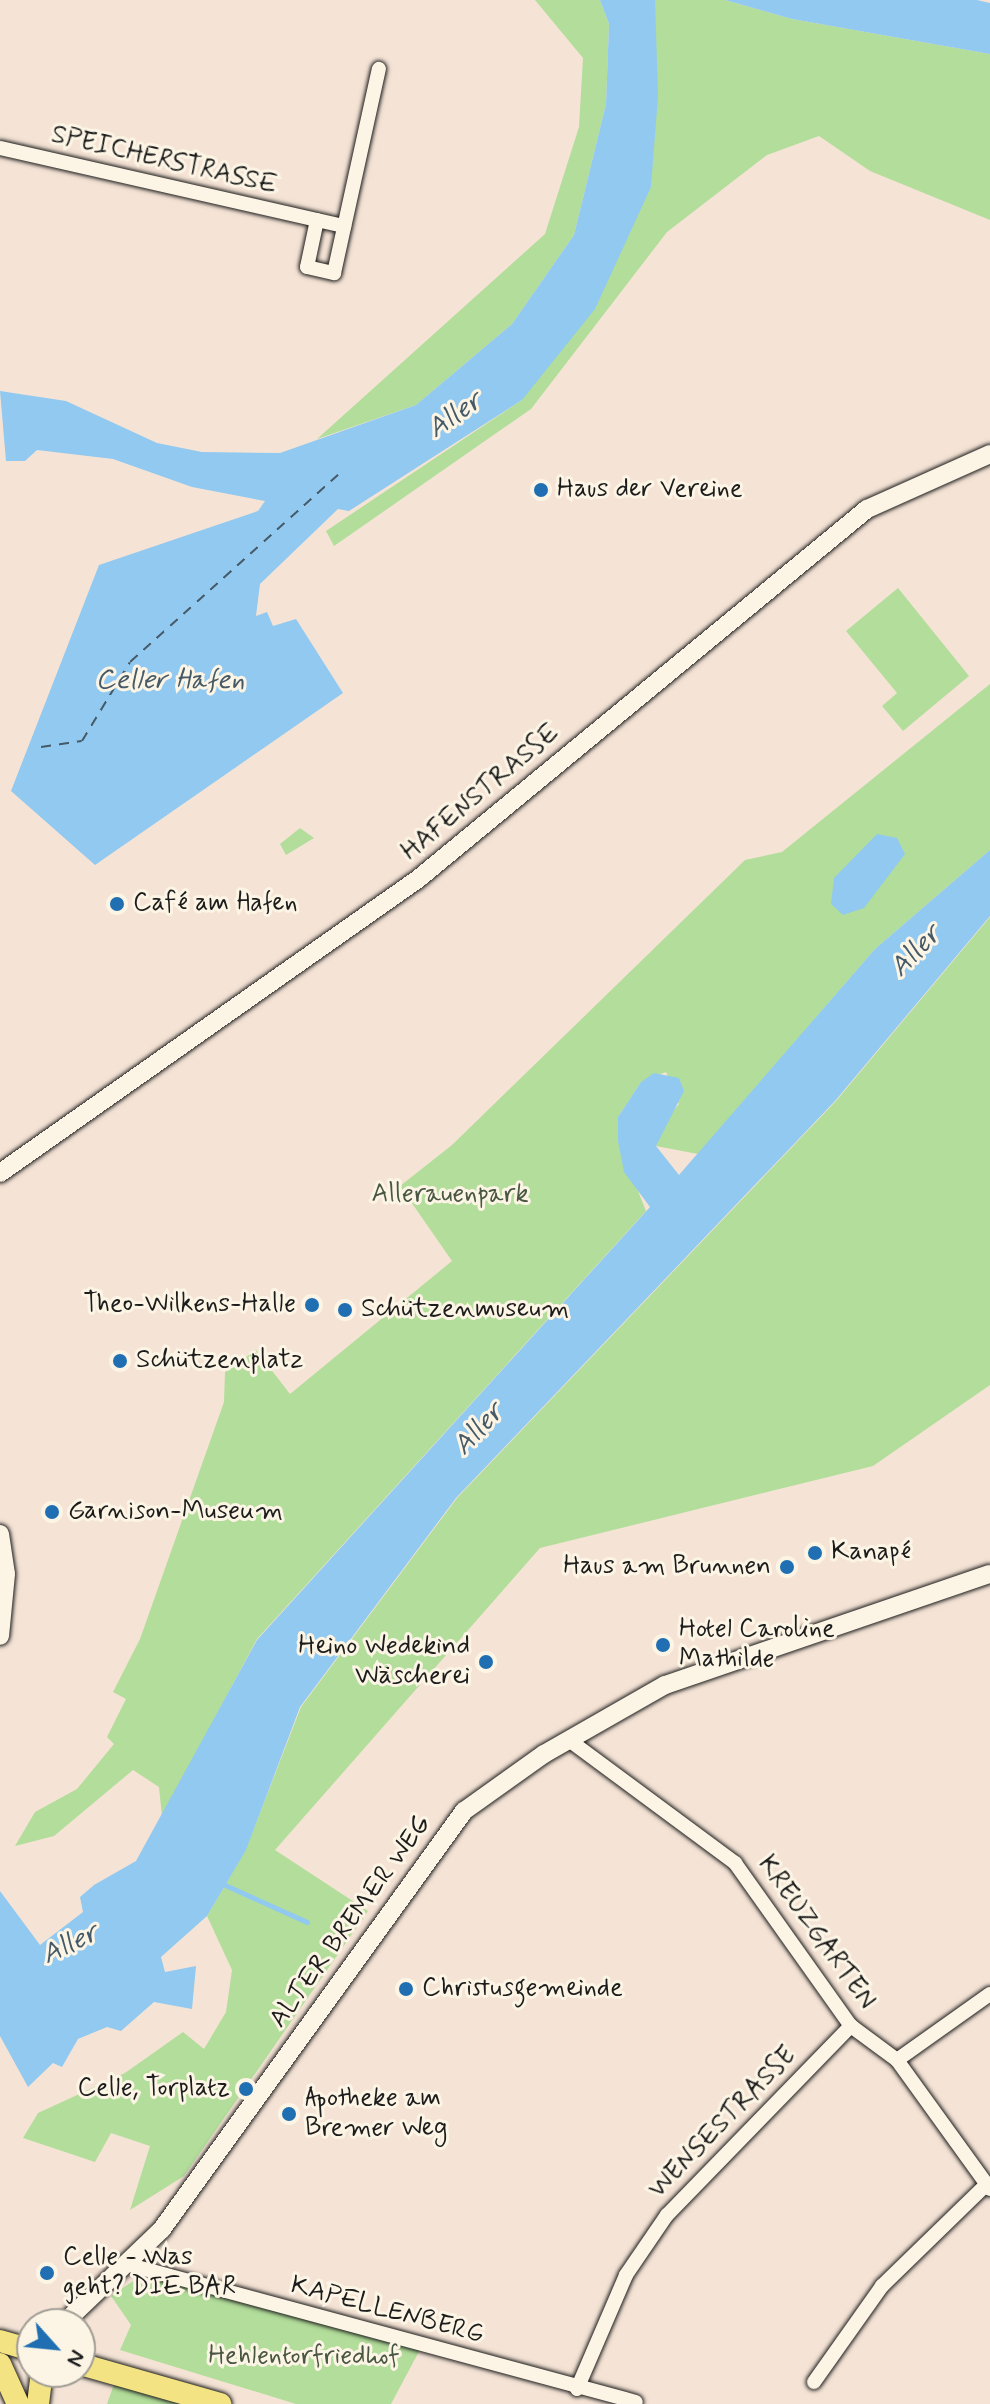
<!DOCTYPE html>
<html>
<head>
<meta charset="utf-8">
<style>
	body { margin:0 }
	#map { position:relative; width:990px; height:2404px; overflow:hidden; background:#f5e4d6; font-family:Mynerve,sans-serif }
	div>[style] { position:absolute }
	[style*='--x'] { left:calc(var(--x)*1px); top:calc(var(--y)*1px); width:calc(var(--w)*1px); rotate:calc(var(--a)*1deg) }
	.green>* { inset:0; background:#b2dd9a }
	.water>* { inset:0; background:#91c9f0 }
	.stream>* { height:5px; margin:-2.5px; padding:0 2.5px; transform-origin:2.5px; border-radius:2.5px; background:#91c9f0 }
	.ferry>* { height:2px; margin-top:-1px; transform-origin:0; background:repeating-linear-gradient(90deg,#455966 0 10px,transparent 0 18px) }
	.roads { filter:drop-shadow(0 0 2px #1c1c1c) drop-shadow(0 0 2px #1c1c1c) }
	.minor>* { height:14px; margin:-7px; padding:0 7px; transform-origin:7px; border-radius:7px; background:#fcf5e5 }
	.tertiary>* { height:18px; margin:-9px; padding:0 9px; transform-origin:9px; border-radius:9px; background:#fcf5e5 }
	.primary>* { height:22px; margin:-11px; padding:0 11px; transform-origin:11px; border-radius:11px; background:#f4e382 }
	.dots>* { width:22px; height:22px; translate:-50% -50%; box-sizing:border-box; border:4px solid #fcf5e5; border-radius:50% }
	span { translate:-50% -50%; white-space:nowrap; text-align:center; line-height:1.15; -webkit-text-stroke:6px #fcf5e5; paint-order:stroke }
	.street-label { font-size:26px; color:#1c1c1c }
	.poi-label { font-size:26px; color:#1c1c1c }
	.left { translate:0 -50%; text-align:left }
	.right { translate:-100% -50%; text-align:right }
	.park-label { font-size:26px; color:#495642 }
	.water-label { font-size:28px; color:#455966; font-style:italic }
	.north { position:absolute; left:16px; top:2308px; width:80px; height:80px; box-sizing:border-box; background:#fcf5e5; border:2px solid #a29e95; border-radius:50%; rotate:117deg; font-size:22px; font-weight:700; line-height:32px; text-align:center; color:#1c1c1c }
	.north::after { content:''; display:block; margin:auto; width:28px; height:36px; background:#1f6fb2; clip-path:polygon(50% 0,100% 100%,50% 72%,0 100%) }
</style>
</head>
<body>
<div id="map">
	<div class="green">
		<i style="clip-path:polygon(535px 0,600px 0,609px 24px,606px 104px,574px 235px,512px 324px,416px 405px,317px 439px,545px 234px,579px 127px,583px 58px)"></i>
		<i style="clip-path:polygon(655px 0,725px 0,792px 19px,990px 54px,990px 220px,870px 171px,819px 136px,767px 155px,667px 232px,531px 409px,334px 546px,326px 531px,522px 400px,651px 187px)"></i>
		<i style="clip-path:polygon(898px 588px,969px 676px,903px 731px,882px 706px,897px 693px,846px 631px)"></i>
		<i style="clip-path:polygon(990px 684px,990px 850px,875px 949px,698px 1154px,656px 1146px,660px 1126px,679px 1104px,666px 1072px,641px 1082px,618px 1117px,618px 1141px,646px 1211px,257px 1639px,162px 1817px,159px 1787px,133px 1770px,54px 1836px,15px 1846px,35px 1812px,77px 1789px,114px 1744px,107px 1737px,126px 1699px,113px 1692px,140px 1639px,224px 1402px,225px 1372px,256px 1350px,290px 1394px,452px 1261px,400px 1186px,452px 1145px,745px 860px,782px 852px)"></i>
		<i style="clip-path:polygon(300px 828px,314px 838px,286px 855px,280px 844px)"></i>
		<i style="clip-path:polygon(990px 917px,990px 1385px,873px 1466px,540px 1548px,275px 1850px,368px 1911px,184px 2176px,130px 2210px,150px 2146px,111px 2133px,95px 2162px,23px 2138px,38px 2113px,125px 2073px,183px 2032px,204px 2049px,226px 2012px,232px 1970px,207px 1916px,246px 1849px,301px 1707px,457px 1498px,836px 1101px)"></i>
		<i style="clip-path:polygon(155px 2266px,424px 2342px,391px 2404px,296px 2404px,120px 2350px,131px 2325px,111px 2296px)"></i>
		<i style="clip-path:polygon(114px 2384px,181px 2404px,107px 2404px)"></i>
	</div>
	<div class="water">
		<i style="clip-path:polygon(600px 0,655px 0,658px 96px,651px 187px,595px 309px,522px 400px,349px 511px,338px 509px,260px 584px,256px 616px,267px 612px,273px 626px,296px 619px,343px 693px,95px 865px,11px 791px,99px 565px,258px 511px,265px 501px,192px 487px,113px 459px,37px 450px,25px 461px,6px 461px,0 391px,66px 401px,157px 443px,202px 452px,280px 453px,416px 405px,512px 324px,574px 235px,606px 104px,609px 24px)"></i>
		<i style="clip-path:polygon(725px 0,977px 0,990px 3px,990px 54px,792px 19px)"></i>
		<i style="clip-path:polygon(877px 834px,897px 838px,905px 854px,864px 908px,843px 915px,831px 904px,834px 878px)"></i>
		<i style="clip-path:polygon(990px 850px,990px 916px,835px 1101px,456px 1498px,300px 1707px,246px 1850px,207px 1916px,161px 1957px,165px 1972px,196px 1966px,192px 2009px,154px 2002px,121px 2031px,107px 2027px,78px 2039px,62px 2067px,53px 2063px,28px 2087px,0 2036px,0 1891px,40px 1945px,83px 1912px,80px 1897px,94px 1885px,136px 1861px,257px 1640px,650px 1207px,624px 1172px,618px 1141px,618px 1117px,641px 1082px,654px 1073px,679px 1078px,684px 1091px,656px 1146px,679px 1175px,875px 949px)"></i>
	</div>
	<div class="stream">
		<i style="--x:225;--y:1885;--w:90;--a:24.3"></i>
	</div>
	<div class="ferry">
		<i style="--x:41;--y:747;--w:41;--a:-8.3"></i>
		<i style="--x:82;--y:741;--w:92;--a:-58.7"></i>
		<i style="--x:130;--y:662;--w:280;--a:-42"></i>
	</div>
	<div class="roads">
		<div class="minor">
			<i style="--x:0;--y:148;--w:353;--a:12.8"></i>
			<i style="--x:317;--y:220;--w:48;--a:102"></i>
			<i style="--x:307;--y:267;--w:28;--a:13"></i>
			<i style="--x:334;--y:273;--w:209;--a:-77.6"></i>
			<i style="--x:569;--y:1740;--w:207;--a:36.5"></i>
			<i style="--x:735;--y:1863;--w:200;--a:54.6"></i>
			<i style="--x:851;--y:2026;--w:57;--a:36.5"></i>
			<i style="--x:897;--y:2060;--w:159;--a:54.2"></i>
			<i style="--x:897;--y:2060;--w:114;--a:-35.4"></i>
			<i style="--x:126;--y:2264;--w:528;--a:15.14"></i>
			<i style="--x:814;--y:2382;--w:118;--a:-54.7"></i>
			<i style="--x:882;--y:2286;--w:145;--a:-44.2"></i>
			<i style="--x:577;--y:2389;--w:124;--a:-66.7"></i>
			<i style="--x:626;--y:2275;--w:73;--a:-55.7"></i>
			<i style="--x:667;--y:2215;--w:264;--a:-45.8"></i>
		</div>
		<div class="tertiary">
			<i style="--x:0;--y:1173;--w:511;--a:-35.12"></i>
			<i style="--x:418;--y:879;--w:582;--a:-39.49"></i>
			<i style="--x:867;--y:509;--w:135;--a:-24.1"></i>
			<i style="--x:0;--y:1534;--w:40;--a:81.5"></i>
			<i style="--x:6;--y:1574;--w:62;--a:95.5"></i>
			<i style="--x:63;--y:2324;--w:137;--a:-43.8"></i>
			<i style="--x:162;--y:2229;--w:516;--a:-54.15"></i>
			<i style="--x:464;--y:1811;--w:98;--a:-35.5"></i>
			<i style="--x:544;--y:1754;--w:139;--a:-29.7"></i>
			<i style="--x:665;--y:1685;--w:343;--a:-18.9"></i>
		</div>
		<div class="primary">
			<i style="--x:0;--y:2341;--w:33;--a:16"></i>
			<i style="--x:0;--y:2364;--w:44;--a:65.8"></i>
			<i style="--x:80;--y:2364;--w:146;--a:15.9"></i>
			<i style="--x:38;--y:2404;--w:32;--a:-83"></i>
		</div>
	</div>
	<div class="dots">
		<i style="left:541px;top:490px;background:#1f6fb2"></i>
		<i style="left:117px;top:904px;background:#1f6fb2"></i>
		<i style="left:312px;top:1305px;background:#1f6fb2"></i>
		<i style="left:345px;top:1310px;background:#1f6fb2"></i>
		<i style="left:120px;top:1361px;background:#1f6fb2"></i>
		<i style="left:52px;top:1512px;background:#1f6fb2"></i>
		<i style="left:815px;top:1553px;background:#1f6fb2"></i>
		<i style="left:787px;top:1567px;background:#1f6fb2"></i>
		<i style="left:663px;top:1645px;background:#1f6fb2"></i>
		<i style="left:486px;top:1662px;background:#1f6fb2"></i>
		<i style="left:406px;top:1989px;background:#1f6fb2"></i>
		<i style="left:246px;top:2089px;background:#1f6fb2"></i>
		<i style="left:289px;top:2114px;background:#1f6fb2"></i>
		<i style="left:47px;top:2273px;background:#1f6fb2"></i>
	</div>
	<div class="street-label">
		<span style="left:164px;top:161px;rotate:13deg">SPEICHERSTRASSE</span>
		<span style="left:481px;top:793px;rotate:-40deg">HAFENSTRASSE</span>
		<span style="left:351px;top:1922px;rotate:-54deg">ALTER BREMER WEG</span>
		<span style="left:816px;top:1933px;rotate:54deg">KREUZGARTEN</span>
		<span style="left:723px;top:2123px;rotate:-46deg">WENSESTRASSE</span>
		<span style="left:387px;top:2311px;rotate:15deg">KAPELLENBERG</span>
	</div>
	<div class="poi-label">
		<span class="left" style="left:557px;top:490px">Haus der Vereine</span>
		<span class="left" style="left:133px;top:904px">Café am Hafen</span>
		<span class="right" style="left:296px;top:1305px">Theo-Wilkens-Halle</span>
		<span class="left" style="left:361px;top:1310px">Schützenmuseum</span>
		<span class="left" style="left:136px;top:1361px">Schützenplatz</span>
		<span class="left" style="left:68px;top:1512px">Garnison-Museum</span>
		<span class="left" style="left:831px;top:1553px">Kanapé</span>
		<span class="right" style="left:771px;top:1567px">Haus am Brunnen</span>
		<span class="left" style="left:679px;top:1645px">Hotel Caroline<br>Mathilde</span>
		<span class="right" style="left:470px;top:1662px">Heino Wedekind<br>Wäscherei</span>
		<span class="left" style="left:422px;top:1989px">Christusgemeinde</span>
		<span class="right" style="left:230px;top:2089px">Celle, Torplatz</span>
		<span class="left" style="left:305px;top:2114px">Apotheke am<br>Bremer Weg</span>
		<span class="left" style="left:63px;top:2273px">Celle - Was<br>geht? DIE BAR</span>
	</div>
	<div class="park-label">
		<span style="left:450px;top:1195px">Allerauenpark</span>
		<span style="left:304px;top:2357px">Hehlentorfriedhof</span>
	</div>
	<div class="water-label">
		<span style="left:455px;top:416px;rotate:-35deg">Aller</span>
		<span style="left:170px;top:681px">Celler Hafen</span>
		<span style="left:916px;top:952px;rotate:-46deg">Aller</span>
		<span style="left:479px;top:1430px;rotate:-47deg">Aller</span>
		<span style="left:70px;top:1945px;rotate:-26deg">Aller</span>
	</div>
	<div class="north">N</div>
</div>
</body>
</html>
